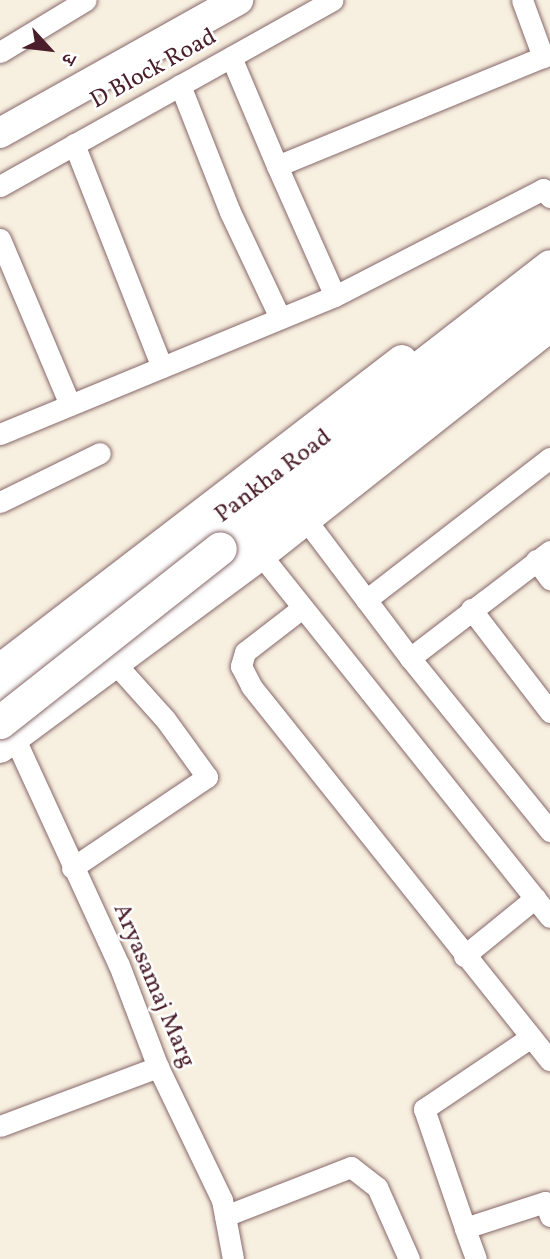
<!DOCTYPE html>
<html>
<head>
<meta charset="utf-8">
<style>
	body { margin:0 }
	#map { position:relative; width:550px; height:1259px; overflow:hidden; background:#f7efdf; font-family:Vollkorn,"Noto Serif Devanagari",serif }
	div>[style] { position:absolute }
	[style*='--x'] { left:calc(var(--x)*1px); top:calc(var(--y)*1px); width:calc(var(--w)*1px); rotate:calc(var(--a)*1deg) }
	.roads { filter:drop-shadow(0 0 2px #87686a) drop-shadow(0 0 2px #87686a) }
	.street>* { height:21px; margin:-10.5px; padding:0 10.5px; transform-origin:10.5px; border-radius:10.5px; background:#fff }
	.secondary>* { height:30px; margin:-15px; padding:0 15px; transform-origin:15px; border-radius:15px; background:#fff }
	.primary>* { height:33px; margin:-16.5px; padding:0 16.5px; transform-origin:16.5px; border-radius:16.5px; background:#fff }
	.bridges { filter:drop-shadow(0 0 2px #87686a) drop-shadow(0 0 2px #87686a) }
	.primary-bridge>* { height:33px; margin:-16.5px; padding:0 16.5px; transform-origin:16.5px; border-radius:16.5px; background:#fff }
	span { translate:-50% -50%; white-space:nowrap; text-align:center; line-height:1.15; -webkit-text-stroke:5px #fff; paint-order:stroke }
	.street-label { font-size:24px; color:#4a1f2b }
	.north { position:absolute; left:14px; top:14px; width:70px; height:70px; -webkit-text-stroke:5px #fff; paint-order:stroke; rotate:117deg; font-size:19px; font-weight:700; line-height:28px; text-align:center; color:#4a1f2b }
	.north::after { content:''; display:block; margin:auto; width:24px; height:32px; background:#4a1f2b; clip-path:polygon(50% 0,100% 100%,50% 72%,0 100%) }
</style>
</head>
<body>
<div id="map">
	<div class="roads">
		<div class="street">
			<i style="--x:522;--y:0;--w:61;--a:69.8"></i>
			<i style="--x:0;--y:52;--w:100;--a:-31.2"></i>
			<i style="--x:231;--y:57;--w:118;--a:67.1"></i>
			<i style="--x:277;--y:166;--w:295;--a:-22.3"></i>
			<i style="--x:180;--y:85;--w:136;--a:68.5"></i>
			<i style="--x:230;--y:212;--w:117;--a:64.7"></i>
			<i style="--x:74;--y:144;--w:240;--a:68.5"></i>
			<i style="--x:277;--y:166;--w:142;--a:66"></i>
			<i style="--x:335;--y:296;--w:234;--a:-27.2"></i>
			<i style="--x:543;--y:189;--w:11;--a:49"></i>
			<i style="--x:0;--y:186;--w:381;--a:-29.2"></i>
			<i style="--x:0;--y:239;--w:180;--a:67.1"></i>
			<i style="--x:0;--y:434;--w:362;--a:-22.4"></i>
			<i style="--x:0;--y:502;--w:111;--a:-26.1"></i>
			<i style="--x:306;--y:520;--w:173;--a:53"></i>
			<i style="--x:410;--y:658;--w:223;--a:51"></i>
			<i style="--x:261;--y:555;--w:463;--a:51.4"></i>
			<i style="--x:536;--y:560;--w:24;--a:54"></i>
			<i style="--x:366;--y:600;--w:232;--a:-37.7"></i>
			<i style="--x:302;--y:608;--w:72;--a:142.3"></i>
			<i style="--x:245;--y:652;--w:15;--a:106"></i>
			<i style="--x:241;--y:666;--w:22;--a:63"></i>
			<i style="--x:251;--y:686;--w:479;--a:51.4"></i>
			<i style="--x:471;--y:609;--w:130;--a:52.5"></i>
			<i style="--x:410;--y:658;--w:176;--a:-37.4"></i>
			<i style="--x:14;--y:737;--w:251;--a:65.3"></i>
			<i style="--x:119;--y:965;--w:109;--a:69.1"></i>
			<i style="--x:158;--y:1067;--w:148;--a:64.3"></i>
			<i style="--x:222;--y:1200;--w:60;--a:79.4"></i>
			<i style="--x:72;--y:868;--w:163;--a:-34"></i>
			<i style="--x:207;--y:777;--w:72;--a:-125.9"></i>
			<i style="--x:165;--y:719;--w:78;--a:-131.9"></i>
			<i style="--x:464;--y:956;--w:92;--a:-39.2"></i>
			<i style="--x:0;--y:1126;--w:169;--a:-20.5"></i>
			<i style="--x:225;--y:1216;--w:135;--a:-21.3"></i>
			<i style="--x:351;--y:1167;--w:33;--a:38"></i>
			<i style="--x:377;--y:1187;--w:79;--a:66"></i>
			<i style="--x:465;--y:1228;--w:126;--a:-109"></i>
			<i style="--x:424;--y:1109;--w:129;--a:-33.9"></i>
			<i style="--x:476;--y:1259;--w:33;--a:-110"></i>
			<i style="--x:465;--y:1228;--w:84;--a:-18"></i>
			<i style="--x:545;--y:1202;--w:15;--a:70"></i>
		</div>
		<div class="secondary">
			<i style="--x:0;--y:133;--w:273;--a:-29.2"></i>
			<i style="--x:0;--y:669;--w:507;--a:-37.55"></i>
			<i style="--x:0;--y:748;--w:325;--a:-36.5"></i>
			<i style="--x:261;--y:555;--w:368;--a:-38.3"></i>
		</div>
		<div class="primary">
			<i style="--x:220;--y:548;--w:411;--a:-36.6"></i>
			<i style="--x:0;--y:693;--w:696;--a:-37.82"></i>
		</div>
	</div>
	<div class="bridges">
		<div class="primary-bridge">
			<i style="--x:0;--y:722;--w:280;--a:-38.3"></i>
		</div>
	</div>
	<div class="street-label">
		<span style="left:154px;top:70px;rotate:-29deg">D Block Road</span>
		<span style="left:274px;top:477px;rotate:-37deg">Pankha Road</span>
		<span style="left:153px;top:986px;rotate:67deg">Aryasamaj Marg</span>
	</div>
	<div class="north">उ</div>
</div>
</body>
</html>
